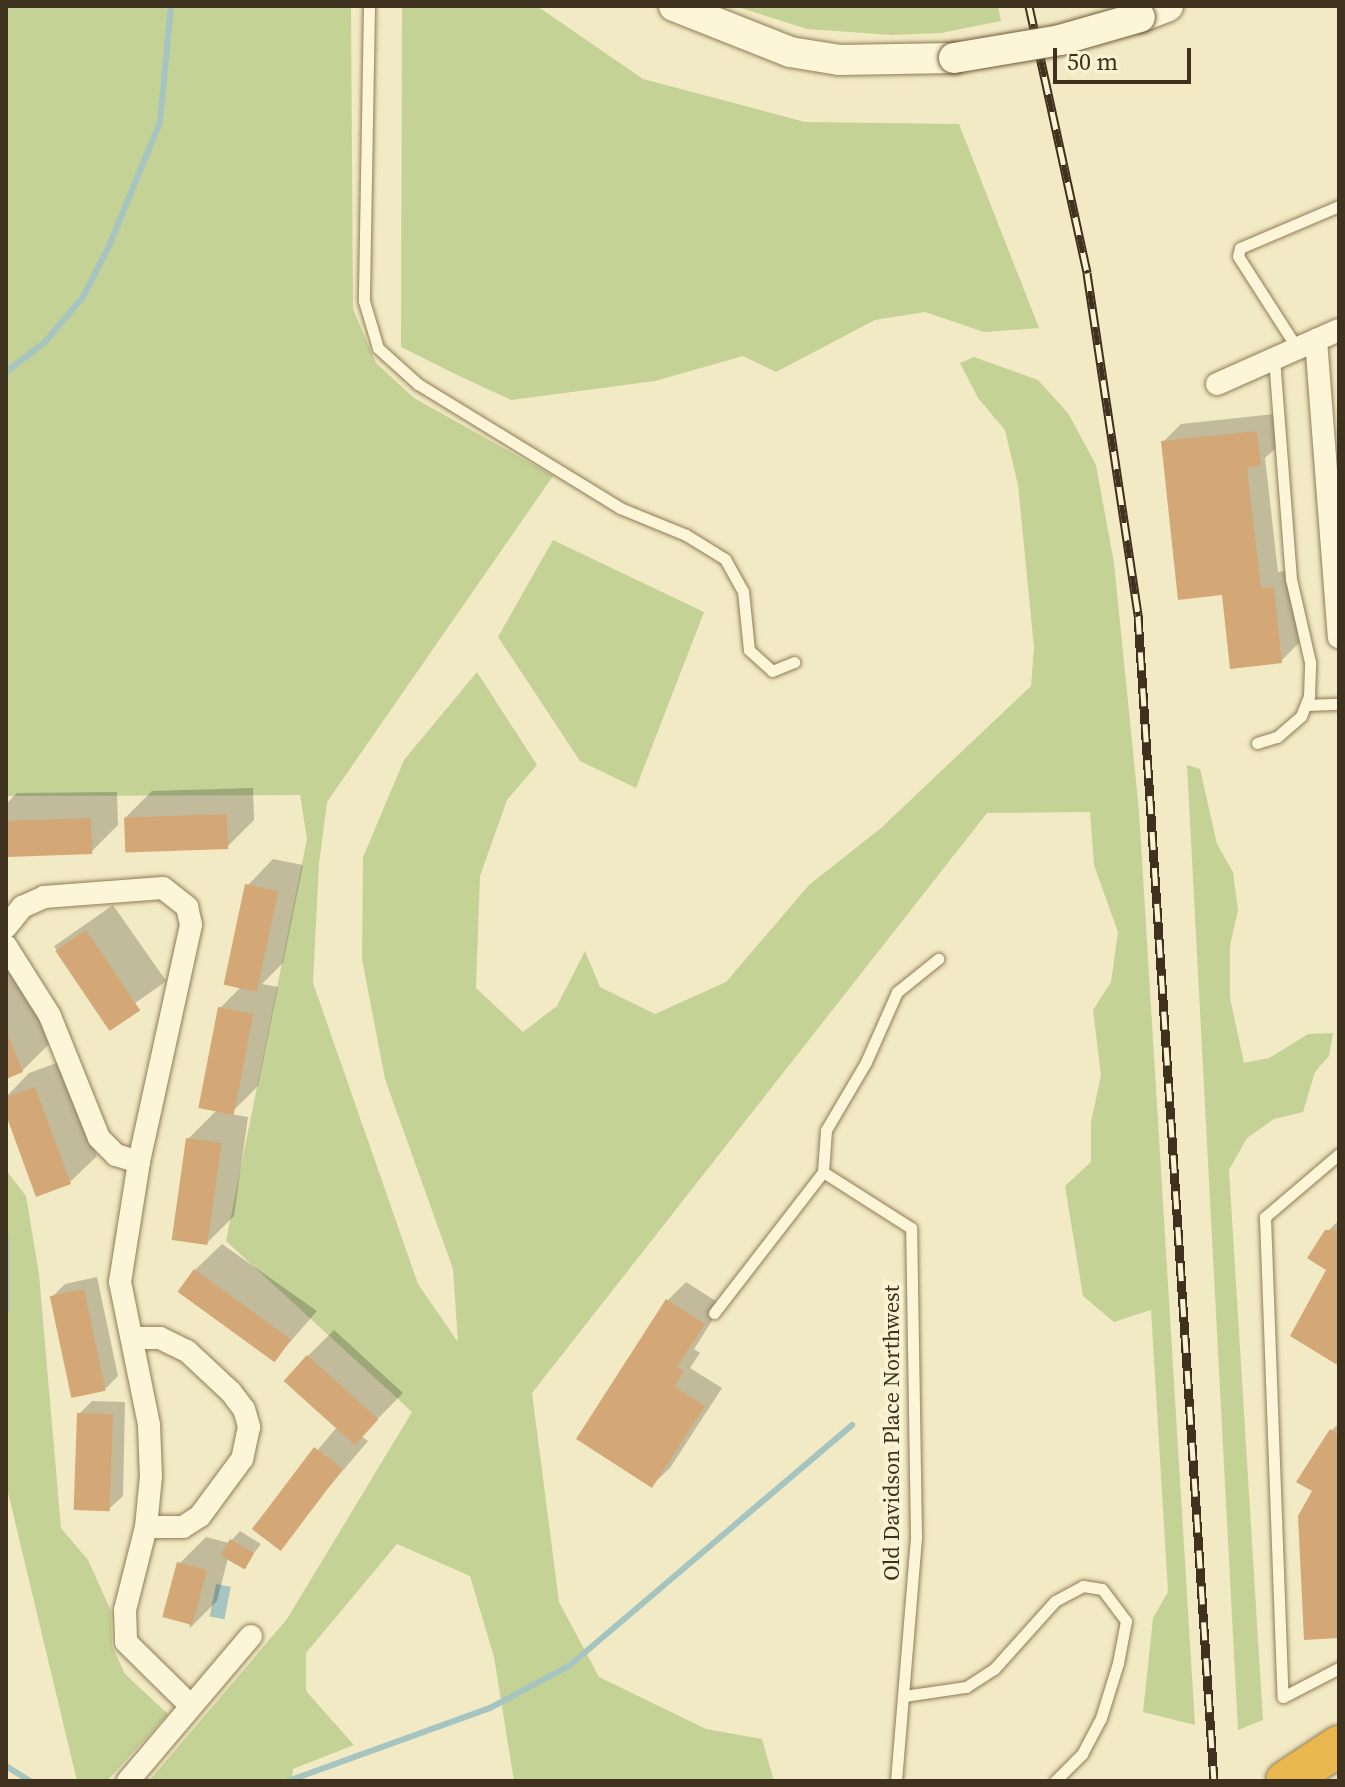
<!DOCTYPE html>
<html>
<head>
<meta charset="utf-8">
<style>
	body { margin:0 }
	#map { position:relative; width:1345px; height:1787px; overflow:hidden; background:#f2eac4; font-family:"Source Serif 4",serif }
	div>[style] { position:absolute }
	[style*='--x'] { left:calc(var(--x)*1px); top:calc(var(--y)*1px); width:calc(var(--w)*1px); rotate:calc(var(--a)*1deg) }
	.green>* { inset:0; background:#c4d296 }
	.water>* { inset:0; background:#a6c5c0; transform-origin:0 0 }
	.shadow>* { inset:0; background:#0003; transform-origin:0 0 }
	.stream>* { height:6px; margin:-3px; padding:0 3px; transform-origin:3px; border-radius:3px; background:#a6c5c0 }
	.building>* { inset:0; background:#d4a876; transform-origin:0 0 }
	.roads { filter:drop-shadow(0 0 2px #8f7c58) drop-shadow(0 0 2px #8f7c58) }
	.lane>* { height:11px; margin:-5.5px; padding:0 5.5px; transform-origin:5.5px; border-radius:5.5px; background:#fcf5d8 }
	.street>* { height:22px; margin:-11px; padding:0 11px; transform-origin:11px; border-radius:11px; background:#fcf5d8 }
	.secondary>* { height:30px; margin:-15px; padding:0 15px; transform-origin:15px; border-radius:15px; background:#fcf5d8 }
	.highway>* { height:40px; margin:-20px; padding:0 20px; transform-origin:20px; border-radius:20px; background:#e9b74d }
	.rail>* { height:9px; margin-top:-4.5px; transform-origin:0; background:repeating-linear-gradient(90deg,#f9f3d4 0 18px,#3e311d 0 36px); box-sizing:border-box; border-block:2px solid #3e311d }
	.bridges { filter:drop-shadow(0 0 2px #715c3b) drop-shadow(0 0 2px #715c3b) }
	.secondary-bridge>* { height:30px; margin:-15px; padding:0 15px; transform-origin:15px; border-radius:15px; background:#fcf5d8 }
	span { translate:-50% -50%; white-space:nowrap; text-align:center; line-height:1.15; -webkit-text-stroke:8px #f9f3d4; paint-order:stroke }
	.street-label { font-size:22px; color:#3e311d }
	.frame { position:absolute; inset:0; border:8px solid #3e311d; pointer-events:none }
	.scale { position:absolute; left:1053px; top:48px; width:138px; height:36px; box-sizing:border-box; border:4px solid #3e311d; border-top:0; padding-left:10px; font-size:24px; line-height:28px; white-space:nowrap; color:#3e311d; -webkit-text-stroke:6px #f9f3d4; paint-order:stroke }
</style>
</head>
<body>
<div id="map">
	<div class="green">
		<i style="clip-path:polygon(6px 6px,351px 6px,353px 309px,376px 363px,414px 398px,553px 476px,327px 802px,319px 864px,313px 983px,418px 1284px,458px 1342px,453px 1269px,385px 1079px,362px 959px,363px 857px,404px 760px,477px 672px,537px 765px,507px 800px,480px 876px,476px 988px,523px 1032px,557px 1006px,585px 951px,600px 987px,655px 1014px,726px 982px,809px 885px,881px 828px,1031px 686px,1034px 647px,1018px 485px,1005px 430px,978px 398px,960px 363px,974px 357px,1038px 380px,1068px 413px,1096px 465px,1114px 563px,1139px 811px,1195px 1725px,1143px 1712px,1153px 1618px,1168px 1592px,1151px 1310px,1114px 1322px,1083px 1296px,1065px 1186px,1091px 1162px,1091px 1122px,1101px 1075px,1093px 1010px,1111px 982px,1118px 932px,1094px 865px,1090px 812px,987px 813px,532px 1393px,559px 1602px,599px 1677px,706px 1729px,762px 1739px,774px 1781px,514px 1781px,494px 1657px,470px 1576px,397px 1544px,306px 1653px,306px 1691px,354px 1745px,293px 1769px,292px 1781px,149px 1781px,287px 1619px,412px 1412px,226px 1241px,307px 839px,300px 795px,6px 796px)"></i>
		<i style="clip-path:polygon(402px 6px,537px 6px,643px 79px,805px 122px,959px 124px,1039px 328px,984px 332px,925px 312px,875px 320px,776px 372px,743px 356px,655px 381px,511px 400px,453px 373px,401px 347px)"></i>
		<i style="clip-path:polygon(735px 6px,998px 6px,1001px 21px,941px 33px,892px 35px,807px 29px)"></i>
		<i style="clip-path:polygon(553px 540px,704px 612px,636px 788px,580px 761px,498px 637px)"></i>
		<i style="clip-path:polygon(1187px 765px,1200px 769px,1217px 844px,1233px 872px,1238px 910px,1230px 946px,1230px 998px,1244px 1063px,1269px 1058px,1308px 1034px,1333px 1033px,1329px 1056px,1315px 1072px,1303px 1112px,1274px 1119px,1247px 1138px,1229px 1170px,1263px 1720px,1238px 1730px)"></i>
		<i style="clip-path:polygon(6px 1170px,26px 1196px,39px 1274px,61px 1528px,88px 1560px,111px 1611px,112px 1646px,125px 1674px,168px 1714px,107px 1781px,77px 1781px,6px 1484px)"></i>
	</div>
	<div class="water">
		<i style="left:216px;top:1584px;width:15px;height:33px;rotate:11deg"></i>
	</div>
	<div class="shadow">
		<i style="clip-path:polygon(1274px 414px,1278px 446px,1265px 458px,1278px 572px,1291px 570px,1299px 643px,1281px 661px,1224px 593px,1163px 442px,1181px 424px)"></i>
		<i style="clip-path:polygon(253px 788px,254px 820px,227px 847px,126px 817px,152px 791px)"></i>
		<i style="clip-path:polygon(117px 792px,118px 825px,91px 852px,6px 853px,6px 804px,17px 793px)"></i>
		<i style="clip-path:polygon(273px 859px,303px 865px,283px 963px,262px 984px,278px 987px,258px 1086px,230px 1114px,248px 1117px,234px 1216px,207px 1243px,188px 1139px,217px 1110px,220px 1008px,241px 987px,247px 886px)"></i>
		<i style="left:113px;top:905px;width:93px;height:72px;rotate:55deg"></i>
		<i style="clip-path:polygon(11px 951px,49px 1044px,22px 1071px,6px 1077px,6px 953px)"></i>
		<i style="clip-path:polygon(62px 1061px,97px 1156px,70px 1182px,6px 1109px,6px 1097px,29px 1073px)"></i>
		<i style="clip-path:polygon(1339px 1220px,1339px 1363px,1327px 1232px)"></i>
		<i style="clip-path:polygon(222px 1244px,317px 1311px,276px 1358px,195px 1270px)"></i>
		<i style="clip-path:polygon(97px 1277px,118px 1376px,105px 1389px,52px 1297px,65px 1284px)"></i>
		<i style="clip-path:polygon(686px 1282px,722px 1305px,694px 1349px,700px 1353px,690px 1368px,722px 1388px,670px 1468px,652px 1485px,668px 1300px)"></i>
		<i style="clip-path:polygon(334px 1330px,403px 1393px,361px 1436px,368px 1441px,278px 1547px,253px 1527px,337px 1427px,308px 1356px)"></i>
		<i style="clip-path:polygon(92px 1401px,125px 1402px,123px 1496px,109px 1509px,79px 1414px)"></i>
		<i style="clip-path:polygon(1339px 1423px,1339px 1636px,1315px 1490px,1332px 1430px)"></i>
		<i style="clip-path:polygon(240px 1531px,261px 1544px,243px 1567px,228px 1558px,217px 1601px,190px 1628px,179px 1564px,206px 1537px,229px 1543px)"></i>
	</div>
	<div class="stream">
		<i style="--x:6;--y:372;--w:49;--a:-37.6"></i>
		<i style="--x:45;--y:342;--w:59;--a:-49.8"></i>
		<i style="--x:83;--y:297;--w:57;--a:-63"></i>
		<i style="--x:109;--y:246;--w:134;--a:-67.6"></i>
		<i style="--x:160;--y:122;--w:117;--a:-84.6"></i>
		<i style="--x:6;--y:1238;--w:73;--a:90"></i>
		<i style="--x:6;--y:1766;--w:28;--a:32"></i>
		<i style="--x:288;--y:1781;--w:215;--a:-19.9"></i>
		<i style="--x:490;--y:1708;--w:89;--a:-28"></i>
		<i style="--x:569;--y:1666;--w:372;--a:-40.4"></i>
	</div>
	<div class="building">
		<i style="clip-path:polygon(1257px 431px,1261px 466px,1247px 468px,1261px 588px,1274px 587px,1282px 663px,1230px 669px,1222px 595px,1178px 600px,1161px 441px)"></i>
		<i style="left:227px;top:814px;width:35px;height:103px;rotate:88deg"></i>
		<i style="left:91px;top:818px;width:36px;height:85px;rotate:88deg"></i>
		<i style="left:245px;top:884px;width:34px;height:103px;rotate:12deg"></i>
		<i style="left:86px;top:930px;width:97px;height:37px;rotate:56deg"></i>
		<i style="left:218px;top:1007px;width:36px;height:103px;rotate:11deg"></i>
		<i style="clip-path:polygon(6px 1030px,23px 1072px,6px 1079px)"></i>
		<i style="clip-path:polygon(35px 1087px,71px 1184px,36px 1197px,6px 1115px,6px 1097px)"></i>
		<i style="left:186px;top:1138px;width:36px;height:103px;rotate:8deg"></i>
		<i style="clip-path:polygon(1325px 1230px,1339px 1230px,1339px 1366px,1290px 1336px,1326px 1270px,1307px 1258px)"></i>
		<i style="left:194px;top:1269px;width:120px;height:28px;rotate:36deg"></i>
		<i style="left:84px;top:1289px;width:104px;height:35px;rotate:78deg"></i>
		<i style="clip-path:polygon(666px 1299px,705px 1324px,677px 1367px,684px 1371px,674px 1386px,705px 1406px,652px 1488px,576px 1439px)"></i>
		<i style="left:307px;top:1355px;width:96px;height:35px;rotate:42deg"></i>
		<i style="left:77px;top:1413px;width:36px;height:97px;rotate:2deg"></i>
		<i style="clip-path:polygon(1330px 1429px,1339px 1435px,1339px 1638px,1304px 1640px,1298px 1516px,1312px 1491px,1296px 1482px)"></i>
		<i style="left:314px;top:1447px;width:36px;height:103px;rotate:37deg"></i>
		<i style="left:230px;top:1539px;width:28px;height:19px;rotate:30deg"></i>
		<i style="left:177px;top:1562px;width:31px;height:57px;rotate:15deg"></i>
	</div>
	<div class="roads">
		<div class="lane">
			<i style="--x:369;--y:6;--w:295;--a:91"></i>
			<i style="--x:364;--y:301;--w:49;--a:73.4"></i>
			<i style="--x:378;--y:348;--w:54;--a:42"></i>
			<i style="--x:418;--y:384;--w:237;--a:31.5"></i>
			<i style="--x:620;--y:508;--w:71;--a:22.2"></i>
			<i style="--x:686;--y:535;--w:46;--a:31.6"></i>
			<i style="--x:725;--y:559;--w:37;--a:61"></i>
			<i style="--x:743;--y:591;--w:59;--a:84.2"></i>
			<i style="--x:749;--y:650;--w:31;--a:42"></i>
			<i style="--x:772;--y:671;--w:24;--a:-22"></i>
			<i style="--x:1297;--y:348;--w:109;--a:-122.7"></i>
			<i style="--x:1238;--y:256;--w:8;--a:-76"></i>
			<i style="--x:1240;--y:248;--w:108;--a:-23"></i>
			<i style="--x:1306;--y:705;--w:33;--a:-2"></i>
			<i style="--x:1257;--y:743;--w:21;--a:-17"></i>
			<i style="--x:1277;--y:737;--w:32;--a:-41"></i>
			<i style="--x:1301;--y:716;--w:22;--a:-68"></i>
			<i style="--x:1309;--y:696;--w:34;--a:-88"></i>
			<i style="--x:1310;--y:662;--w:85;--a:-102.9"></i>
			<i style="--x:1291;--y:579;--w:221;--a:-94.4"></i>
			<i style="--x:1339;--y:1154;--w:97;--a:139.6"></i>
			<i style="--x:1265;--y:1217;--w:480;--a:87.9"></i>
			<i style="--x:1283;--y:1697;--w:63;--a:-27.4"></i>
			<i style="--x:714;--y:1313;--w:178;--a:-52.3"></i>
			<i style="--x:904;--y:1696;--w:63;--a:-8.3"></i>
			<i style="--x:966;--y:1687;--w:33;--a:-33"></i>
			<i style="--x:994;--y:1669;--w:91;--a:-48.1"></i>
			<i style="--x:1055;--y:1601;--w:32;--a:-28"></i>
			<i style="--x:1083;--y:1586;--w:19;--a:9"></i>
			<i style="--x:1102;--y:1589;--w:40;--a:53"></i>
			<i style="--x:1126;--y:1621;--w:43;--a:100.8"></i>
			<i style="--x:1118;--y:1663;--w:58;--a:107.2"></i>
			<i style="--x:1101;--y:1718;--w:41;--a:117.8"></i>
			<i style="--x:1082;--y:1754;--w:38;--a:135"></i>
			<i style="--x:896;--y:1781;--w:246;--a:-85.3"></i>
			<i style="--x:916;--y:1536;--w:308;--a:-90.9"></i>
			<i style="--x:911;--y:1228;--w:104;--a:-147.5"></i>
			<i style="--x:823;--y:1172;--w:42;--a:-85.9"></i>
			<i style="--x:826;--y:1130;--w:79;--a:-59.5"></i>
			<i style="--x:866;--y:1062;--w:77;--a:-66.1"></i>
			<i style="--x:897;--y:992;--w:53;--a:-38.8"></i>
		</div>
		<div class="street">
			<i style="--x:1316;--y:340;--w:298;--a:85.6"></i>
			<i style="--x:1217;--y:384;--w:133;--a:-23.9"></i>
			<i style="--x:6;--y:927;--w:26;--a:-51"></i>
			<i style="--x:22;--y:907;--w:24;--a:-24"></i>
			<i style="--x:44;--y:897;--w:119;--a:-4.3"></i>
			<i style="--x:163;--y:888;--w:31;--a:38"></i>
			<i style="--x:187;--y:907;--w:18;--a:77"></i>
			<i style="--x:191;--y:925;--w:243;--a:102.4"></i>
			<i style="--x:139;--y:1162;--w:121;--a:99"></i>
			<i style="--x:120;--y:1282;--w:146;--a:78.5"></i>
			<i style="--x:149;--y:1425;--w:51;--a:87.8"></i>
			<i style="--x:151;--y:1476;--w:51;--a:95.6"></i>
			<i style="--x:146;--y:1527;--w:86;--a:104.2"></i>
			<i style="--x:125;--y:1610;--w:32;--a:88"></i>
			<i style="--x:126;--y:1642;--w:91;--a:44.6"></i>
			<i style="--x:6;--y:946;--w:83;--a:57.8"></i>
			<i style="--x:50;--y:1016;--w:131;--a:68.1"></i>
			<i style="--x:99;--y:1138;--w:24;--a:45"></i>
			<i style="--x:116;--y:1155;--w:24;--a:17"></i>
			<i style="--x:132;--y:1338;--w:28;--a:0"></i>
			<i style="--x:160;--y:1338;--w:30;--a:26"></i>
			<i style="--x:187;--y:1351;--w:60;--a:43"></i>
			<i style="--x:231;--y:1392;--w:21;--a:53"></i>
			<i style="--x:244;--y:1409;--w:19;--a:74"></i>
			<i style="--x:249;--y:1427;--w:33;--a:102"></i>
			<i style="--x:242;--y:1459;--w:71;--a:126.4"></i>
			<i style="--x:200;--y:1516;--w:20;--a:147"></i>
			<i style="--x:183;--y:1527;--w:37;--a:180"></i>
			<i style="--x:128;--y:1781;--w:190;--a:-49.7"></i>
		</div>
		<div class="secondary">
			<i style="--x:674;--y:6;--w:125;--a:21.6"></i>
			<i style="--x:790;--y:52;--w:51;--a:9.1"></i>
			<i style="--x:840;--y:60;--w:114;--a:-1"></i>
			<i style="--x:1140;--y:17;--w:30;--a:-21"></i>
		</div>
		<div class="highway">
			<i style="--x:1286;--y:1781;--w:64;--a:-33.4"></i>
		</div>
	</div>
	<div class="rail">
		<i style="--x:1029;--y:6;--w:273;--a:77.7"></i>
		<i style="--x:1087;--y:273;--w:347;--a:81.5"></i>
		<i style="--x:1138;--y:616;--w:1167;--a:86.27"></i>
	</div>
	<div class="bridges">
		<div class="secondary-bridge">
			<i style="--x:954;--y:58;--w:108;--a:-9.6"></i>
			<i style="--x:1060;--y:40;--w:83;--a:-16"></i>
		</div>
	</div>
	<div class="street-label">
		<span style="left:892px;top:1433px;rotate:-90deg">Old Davidson Place Northwest</span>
	</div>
	<div class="frame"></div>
	<div class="scale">50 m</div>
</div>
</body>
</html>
